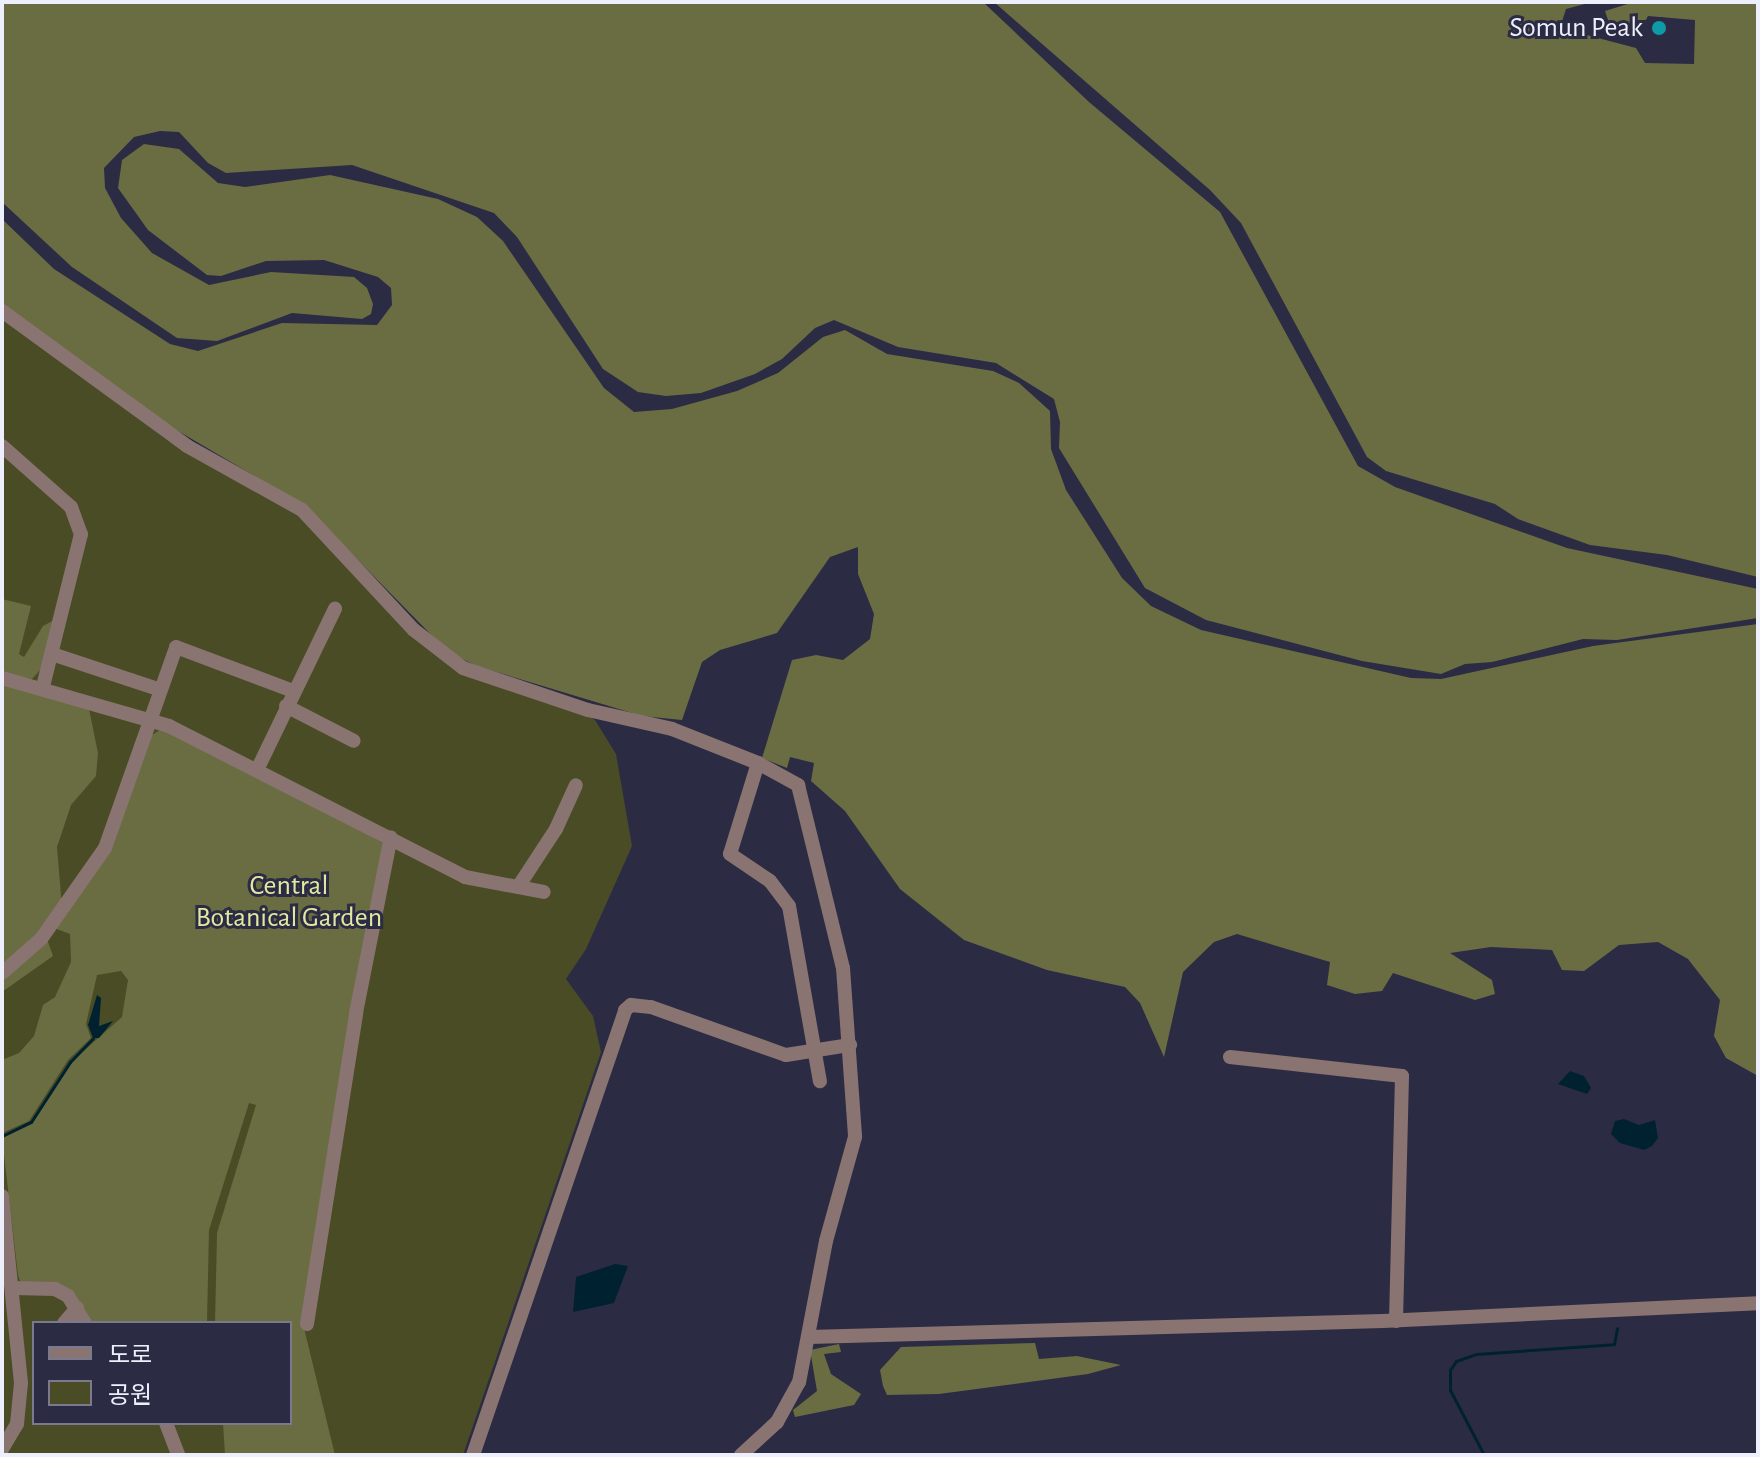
<!DOCTYPE html>
<html>
<head>
<meta charset="utf-8">
<style>
	body { margin:0 }
	#map { position:relative; width:1760px; height:1457px; overflow:hidden; background:#2c2b44; font-family:"Alegreya Sans","Noto Sans KR",sans-serif }
	div>[style] { position:absolute }
	[style*='--x'] { left:calc(var(--x)*1px); top:calc(var(--y)*1px); width:calc(var(--w)*1px); rotate:calc(var(--a)*1deg) }
	.green>* { inset:0; background:#494c24 }
	.forest>* { inset:0; background:#6a6d42 }
	.water>* { inset:0; background:#002230 }
	.stream>* { height:3px; margin:-1.5px; padding:0 1.5px; transform-origin:1.5px; border-radius:1.5px; background:#002230 }
	.minor>* { height:14px; margin:-7px; padding:0 7px; transform-origin:7px; border-radius:7px; background:#8a7471 }
	.dots>* { width:22px; height:22px; translate:-50% -50%; box-sizing:border-box; border:4px solid #2c2b44; border-radius:50% }
	span { translate:-50% -50%; white-space:nowrap; text-align:center; line-height:1.15; -webkit-text-stroke:6px #2c2b44; paint-order:stroke }
	.poi-label { font-size:28px; color:#eeeffc }
	.right { translate:-100% -50%; text-align:right }
	.park-label { font-size:28px; color:#e2e8a0 }
	.frame { position:absolute; inset:0; border:4px solid #eeeffc; pointer-events:none }
	.legend { position:absolute; left:32px; top:1321px; width:260px; height:104px; box-sizing:border-box; background:#2c2b44; border:2px solid #7a798e; margin:0; padding:10px 14px; list-style:none; font-size:24px; color:#eeeffc }
	.legend li { display:flex; align-items:center; gap:16px; height:40px }
	.legend b { width:40px; border:2px solid #7a798e }
</style>
</head>
<body>
<div id="map">
	<div class="green">
		<i style="clip-path:polygon(evenodd,2px 318px,167px 440px,303px 516px,440px 656px,582px 711px,595px 720px,616px 754px,632px 846px,586px 949px,566px 979px,593px 1016px,601px 1052px,463px 1455px,2px 1455px,2px 318px,34px 1323px,290px 1323px,290px 1423px,34px 1423px,34px 1323px)"></i>
	</div>
	<div class="forest">
		<i style="clip-path:polygon(2px 2px,983px 2px,1089px 102px,1220px 212px,1358px 466px,1395px 487px,1567px 548px,1758px 589px,1758px 618px,1617px 640px,1583px 639px,1492px 662px,1465px 664px,1441px 674px,1362px 661px,1206px 620px,1145px 588px,1059px 448px,1060px 422px,1054px 399px,996px 363px,898px 347px,834px 320px,815px 328px,782px 359px,755px 374px,701px 393px,666px 396px,638px 392px,603px 369px,517px 237px,494px 213px,352px 165px,226px 173px,208px 163px,179px 132px,160px 131px,134px 137px,104px 168px,105px 188px,121px 218px,152px 253px,209px 285px,271px 272px,354px 277px,367px 288px,373px 304px,371px 314px,362px 319px,292px 313px,217px 341px,177px 338px,72px 267px,2px 202px)"></i>
		<i style="clip-path:polygon(994px 2px,1592px 2px,1566px 9px,1560px 28px,1636px 48px,1645px 63px,1694px 64px,1695px 20px,1648px 16px,1640px 30px,1608px 20px,1605px 11px,1634px 2px,1758px 2px,1758px 577px,1667px 555px,1590px 545px,1518px 519px,1495px 504px,1386px 471px,1367px 457px,1241px 223px,1210px 190px)"></i>
		<i style="clip-path:polygon(144px 144px,179px 149px,218px 183px,245px 187px,330px 175px,438px 199px,477px 217px,503px 241px,604px 388px,634px 412px,672px 409px,737px 391px,778px 373px,823px 337px,845px 330px,887px 354px,993px 371px,1019px 383px,1050px 411px,1051px 449px,1066px 490px,1122px 578px,1151px 606px,1201px 630px,1411px 678px,1441px 679px,1593px 646px,1758px 624px,1758px 1076px,1726px 1058px,1714px 1036px,1720px 1000px,1688px 959px,1658px 942px,1619px 945px,1584px 971px,1562px 970px,1552px 950px,1491px 947px,1450px 953px,1492px 980px,1495px 994px,1475px 1000px,1393px 973px,1382px 991px,1355px 994px,1327px 985px,1330px 962px,1237px 934px,1214px 942px,1183px 972px,1164px 1057px,1140px 1003px,1125px 987px,1047px 970px,964px 940px,900px 889px,845px 811px,811px 781px,814px 763px,790px 757px,787px 768px,762px 758px,792px 660px,816px 655px,843px 660px,870px 639px,874px 614px,858px 574px,858px 547px,830px 557px,777px 633px,720px 650px,702px 662px,682px 720px,642px 716px,477px 666px,449px 653px,304px 505px,134px 405px,2px 305px,2px 219px,54px 269px,170px 344px,198px 351px,282px 323px,377px 325px,392px 305px,391px 288px,378px 277px,324px 260px,266px 261px,221px 276px,207px 275px,148px 230px,118px 188px,122px 160px)"></i>
		<i style="clip-path:polygon(2px 599px,31px 606px,19px 654px,24px 657px,43px 626px,56px 619px,41px 669px,32px 679px,2px 674px)"></i>
		<i style="clip-path:polygon(2px 682px,88px 704px,98px 753px,96px 776px,71px 805px,57px 847px,62px 907px,38px 937px,2px 968px)"></i>
		<i style="clip-path:polygon(163px 728px,383px 843px,303px 1324px,335px 1455px,225px 1455px,223px 1423px,290px 1423px,290px 1323px,215px 1323px,217px 1233px,256px 1105px,249px 1103px,209px 1230px,207px 1323px,90px 1323px,75px 1294px,20px 1281px,18px 1275px,2px 1138px,32px 1124px,71px 1062px,122px 1017px,128px 980px,121px 971px,97px 975px,86px 1024px,91px 1038px,68px 1060px,29px 1121px,2px 1133px,2px 1060px,19px 1053px,34px 1036px,43px 1005px,55px 997px,71px 962px,70px 934px,54px 928px,129px 798px,152px 735px)"></i>
		<i style="clip-path:polygon(46px 936px,53px 956px,2px 992px,2px 976px)"></i>
		<i style="clip-path:polygon(1035px 1343px,1039px 1359px,1077px 1356px,1121px 1365px,1088px 1374px,939px 1394px,887px 1395px,883px 1386px,880px 1370px,901px 1347px)"></i>
		<i style="clip-path:polygon(839px 1344px,841px 1352px,824px 1354px,831px 1374px,861px 1394px,854px 1405px,795px 1417px,793px 1410px,817px 1391px,810px 1350px)"></i>
	</div>
	<div class="water">
		<i style="clip-path:polygon(97px 995px,101px 998px,99px 1026px,113px 1021px,99px 1038px,93px 1038px,88px 1025px)"></i>
		<i style="clip-path:polygon(1570px 1071px,1584px 1076px,1591px 1088px,1587px 1094px,1558px 1084px)"></i>
		<i style="clip-path:polygon(1624px 1119px,1639px 1125px,1655px 1120px,1658px 1138px,1652px 1146px,1644px 1150px,1620px 1143px,1611px 1134px,1615px 1121px)"></i>
		<i style="clip-path:polygon(615px 1264px,628px 1266px,614px 1303px,573px 1312px,576px 1277px)"></i>
	</div>
	<div class="stream">
		<i style="--x:2;--y:1136;--w:32;--a:-26"></i>
		<i style="--x:31;--y:1122;--w:72;--a:-57"></i>
		<i style="--x:70;--y:1062;--w:33;--a:-46"></i>
		<i style="--x:1484;--y:1455;--w:73;--a:-117.6"></i>
		<i style="--x:1450;--y:1390;--w:20;--a:-90"></i>
		<i style="--x:1450;--y:1370;--w:11;--a:-56"></i>
		<i style="--x:1456;--y:1361;--w:21;--a:-19"></i>
		<i style="--x:1476;--y:1354;--w:138;--a:-4.1"></i>
		<i style="--x:1614;--y:1344;--w:16;--a:-79"></i>
	</div>
	<div class="minor">
		<i style="--x:2;--y:311;--w:229;--a:36.1"></i>
		<i style="--x:187;--y:446;--w:132;--a:29.1"></i>
		<i style="--x:302;--y:510;--w:164;--a:47"></i>
		<i style="--x:414;--y:630;--w:62;--a:37.8"></i>
		<i style="--x:463;--y:668;--w:132;--a:18.6"></i>
		<i style="--x:588;--y:710;--w:86;--a:12.7"></i>
		<i style="--x:672;--y:729;--w:92;--a:21.6"></i>
		<i style="--x:758;--y:763;--w:46;--a:28.8"></i>
		<i style="--x:798;--y:785;--w:188;--a:76.2"></i>
		<i style="--x:843;--y:968;--w:169;--a:85.9"></i>
		<i style="--x:855;--y:1137;--w:108;--a:105.6"></i>
		<i style="--x:826;--y:1241;--w:144;--a:100.8"></i>
		<i style="--x:799;--y:1382;--w:46;--a:118.8"></i>
		<i style="--x:777;--y:1422;--w:49;--a:137.5"></i>
		<i style="--x:2;--y:446;--w:92;--a:41.5"></i>
		<i style="--x:71;--y:507;--w:29;--a:70"></i>
		<i style="--x:81;--y:534;--w:157;--a:104"></i>
		<i style="--x:52;--y:654;--w:112;--a:18.3"></i>
		<i style="--x:2;--y:678;--w:174;--a:16"></i>
		<i style="--x:169;--y:726;--w:332;--a:27"></i>
		<i style="--x:465;--y:877;--w:80;--a:10.8"></i>
		<i style="--x:286;--y:706;--w:76;--a:27.2"></i>
		<i style="--x:758;--y:763;--w:95;--a:107.1"></i>
		<i style="--x:730;--y:854;--w:48;--a:34"></i>
		<i style="--x:770;--y:881;--w:31;--a:53"></i>
		<i style="--x:789;--y:906;--w:178;--a:80"></i>
		<i style="--x:258;--y:768;--w:177;--a:-64.2"></i>
		<i style="--x:520;--y:884;--w:66;--a:-56.8"></i>
		<i style="--x:556;--y:829;--w:48;--a:-65.6"></i>
		<i style="--x:2;--y:973;--w:52;--a:-41.1"></i>
		<i style="--x:41;--y:939;--w:111;--a:-54.9"></i>
		<i style="--x:105;--y:848;--w:213;--a:-70.5"></i>
		<i style="--x:176;--y:647;--w:125;--a:20.6"></i>
		<i style="--x:1230;--y:1057;--w:173;--a:6.3"></i>
		<i style="--x:1402;--y:1076;--w:245;--a:91.4"></i>
		<i style="--x:2;--y:1196;--w:188;--a:84.2"></i>
		<i style="--x:21;--y:1383;--w:41;--a:95.6"></i>
		<i style="--x:17;--y:1424;--w:29;--a:121"></i>
		<i style="--x:14;--y:1288;--w:41;--a:1.4"></i>
		<i style="--x:55;--y:1289;--w:15;--a:28"></i>
		<i style="--x:68;--y:1296;--w:32;--a:58"></i>
		<i style="--x:64;--y:1323;--w:20;--a:-49"></i>
		<i style="--x:307;--y:1324;--w:315;--a:-81"></i>
		<i style="--x:356;--y:1013;--w:179;--a:-78.8"></i>
		<i style="--x:809;--y:1337;--w:574;--a:-1.6"></i>
		<i style="--x:1383;--y:1321;--w:375;--a:-2.7"></i>
		<i style="--x:166;--y:1423;--w:34;--a:69"></i>
		<i style="--x:473;--y:1455;--w:470;--a:-71.1"></i>
		<i style="--x:625;--y:1010;--w:8;--a:-40"></i>
		<i style="--x:631;--y:1005;--w:20;--a:6"></i>
		<i style="--x:651;--y:1007;--w:143;--a:19.6"></i>
		<i style="--x:786;--y:1055;--w:65;--a:-8.9"></i>
	</div>
	<div class="dots">
		<i style="left:1659px;top:28px;background:#0f9aa8"></i>
	</div>
	<div class="poi-label">
		<span class="right" style="left:1643px;top:28px">Somun Peak</span>
	</div>
	<div class="park-label">
		<span style="left:289px;top:902px">Central<br>Botanical Garden</span>
	</div>
	<div class="frame"></div>
	<ul class="legend">
	<li><b style="height:10px;background:#8a7471"></b>도로</li>
	<li><b style="height:22px;background:#494c24"></b>공원</li>
	</ul>
</div>
</body>
</html>
